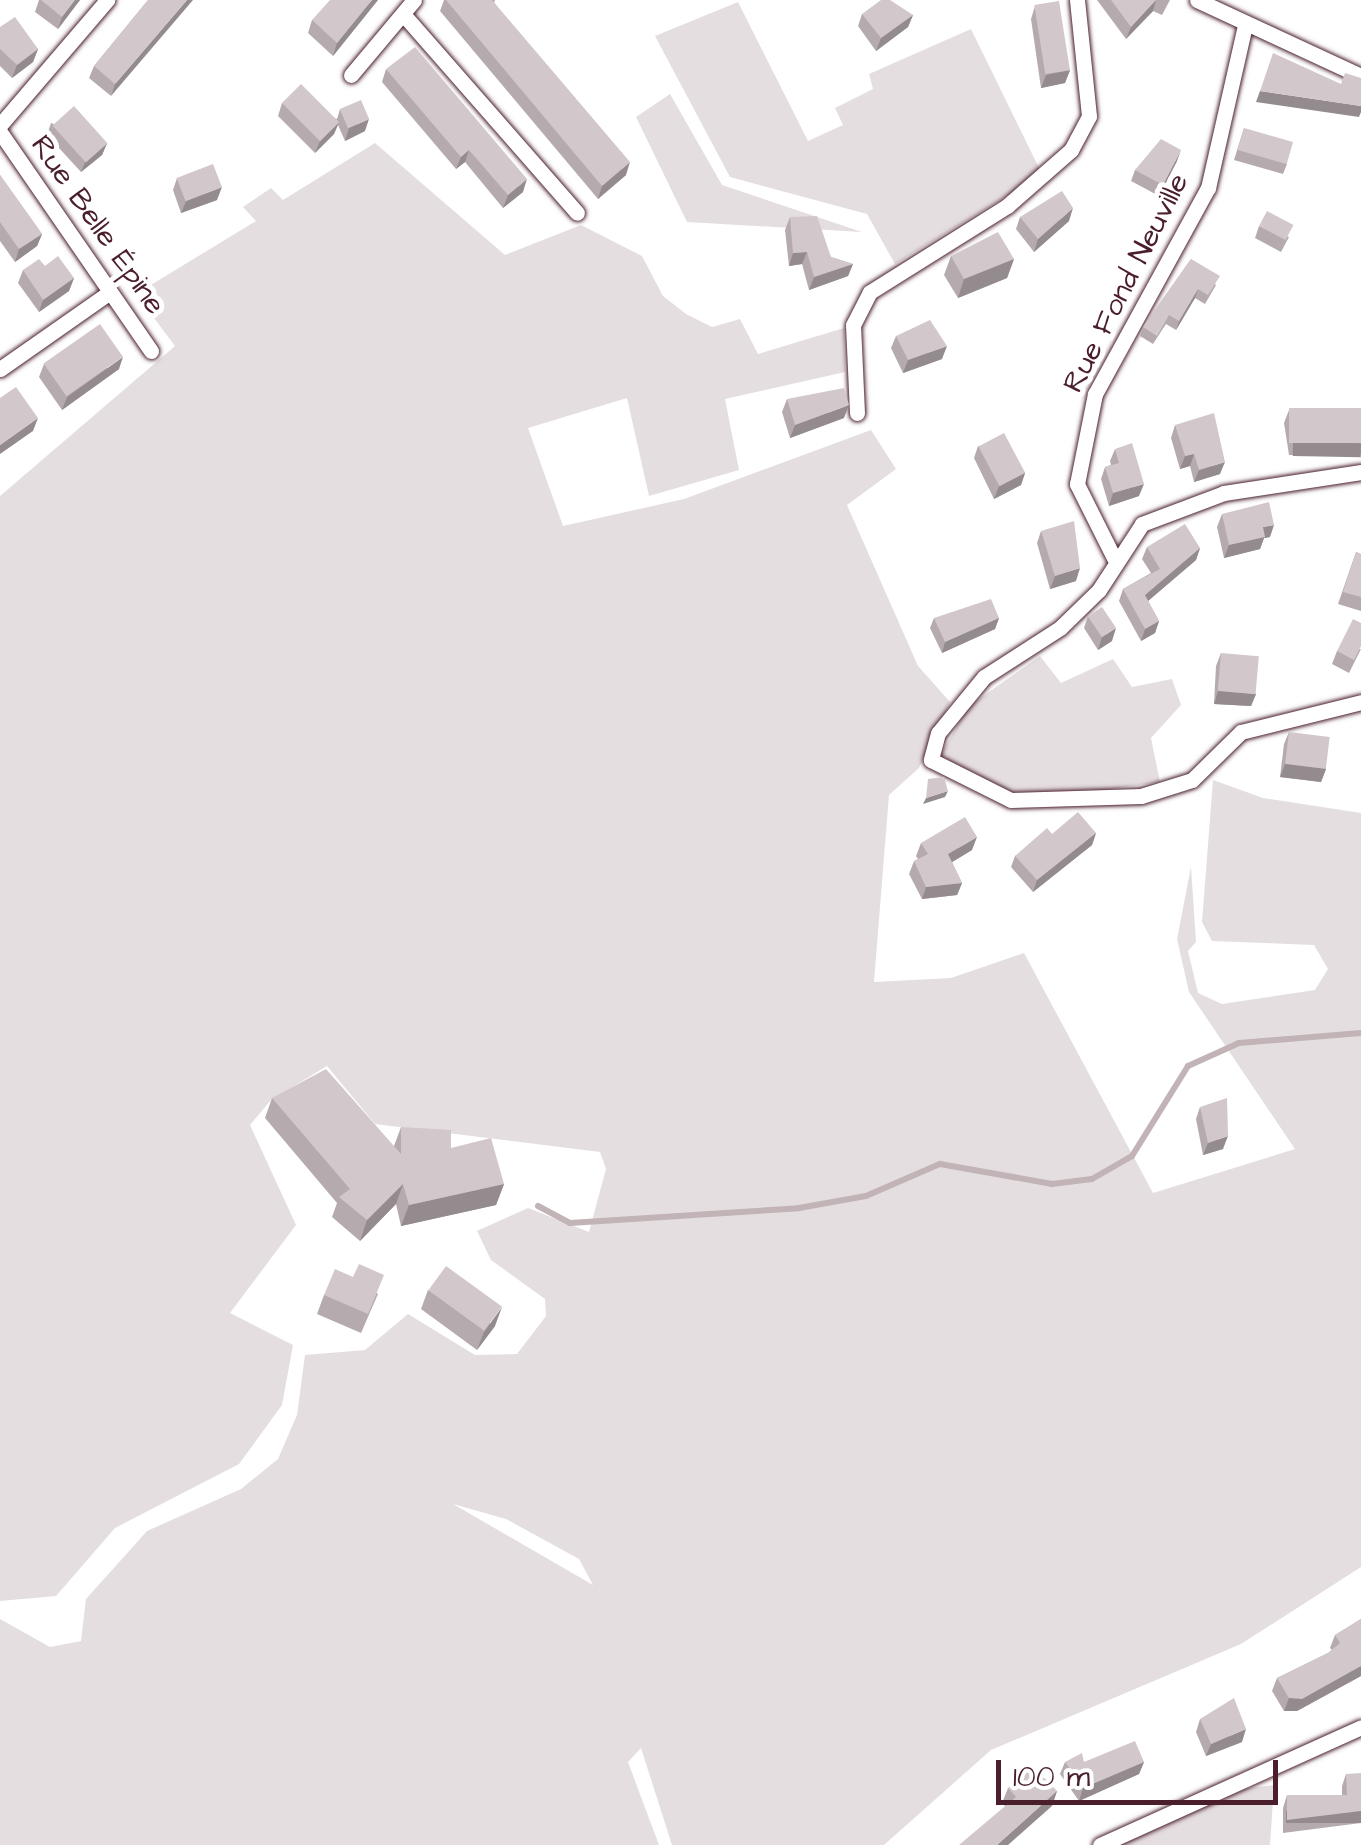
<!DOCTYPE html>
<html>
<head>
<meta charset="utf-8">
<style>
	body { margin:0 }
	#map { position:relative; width:1361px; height:1845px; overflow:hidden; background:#fff; font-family:"Architects Daughter",sans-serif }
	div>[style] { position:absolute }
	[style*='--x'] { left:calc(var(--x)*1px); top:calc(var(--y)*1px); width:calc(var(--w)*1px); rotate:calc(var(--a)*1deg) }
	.green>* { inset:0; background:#e5dee0 }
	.stream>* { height:6px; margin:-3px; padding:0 3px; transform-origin:3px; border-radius:3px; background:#c1b3b6 }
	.roads { filter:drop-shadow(0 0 2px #4a1f2b) drop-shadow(0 0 2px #4a1f2b) }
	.street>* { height:15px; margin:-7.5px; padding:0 7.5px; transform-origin:7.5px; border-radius:7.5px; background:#fff }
	.wall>* { inset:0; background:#b5abaf }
	.shaded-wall>* { inset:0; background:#938b8e; transform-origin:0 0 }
	.building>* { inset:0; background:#d2c7cb; transform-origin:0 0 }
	span { translate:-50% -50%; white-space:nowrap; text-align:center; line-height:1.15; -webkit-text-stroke:10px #fff; paint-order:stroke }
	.street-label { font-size:30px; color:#4a1f2b }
	.scale { position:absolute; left:996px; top:1760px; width:282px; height:45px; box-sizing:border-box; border:5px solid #4a1f2b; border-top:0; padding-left:12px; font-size:30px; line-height:35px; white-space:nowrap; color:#4a1f2b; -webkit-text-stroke:8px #fff; paint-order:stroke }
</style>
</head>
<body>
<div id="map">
	<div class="green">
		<i style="clip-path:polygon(738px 2px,808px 141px,843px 125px,835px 108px,873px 89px,869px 74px,971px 29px,1042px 174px,895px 264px,867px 214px,730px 177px,655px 36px)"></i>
		<i style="clip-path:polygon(670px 94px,722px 185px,862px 232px,687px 222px,636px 117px)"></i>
		<i style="clip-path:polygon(evenodd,375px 143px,505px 255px,581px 225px,642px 256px,663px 296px,686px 314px,712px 327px,740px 319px,758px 354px,844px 328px,845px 372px,725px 399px,739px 470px,649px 496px,627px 398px,528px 428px,563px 526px,684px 499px,871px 430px,896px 469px,847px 505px,918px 666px,950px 702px,919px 768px,889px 795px,874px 982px,951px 978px,1024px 953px,1153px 1193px,1295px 1149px,1189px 992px,1177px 939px,1191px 867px,1196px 942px,1188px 951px,1198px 993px,1222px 1004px,1315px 990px,1328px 969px,1314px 945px,1212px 941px,1202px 922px,1213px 780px,1263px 798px,1361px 813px,1361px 1567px,1241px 1644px,991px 1750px,884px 1845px,672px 1845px,641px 1748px,628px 1762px,659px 1845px,0 1845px,0 1619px,50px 1647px,81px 1641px,86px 1599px,147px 1531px,241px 1489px,278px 1459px,297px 1415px,305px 1355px,365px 1350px,408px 1314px,475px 1355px,517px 1354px,546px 1316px,545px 1299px,491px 1260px,477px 1231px,528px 1208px,589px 1232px,606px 1169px,600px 1152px,375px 1124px,327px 1066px,271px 1100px,250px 1125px,296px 1225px,230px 1313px,293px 1345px,282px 1405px,239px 1464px,115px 1528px,56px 1596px,0 1601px,0 496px,175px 346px,136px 294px,256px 221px,243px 207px,271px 188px,283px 200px,375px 143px,453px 1504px,506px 1519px,579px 1559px,593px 1585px,453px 1504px)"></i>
		<i style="clip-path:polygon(1040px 656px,1061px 683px,1113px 659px,1132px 687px,1172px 679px,1181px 705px,1151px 738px,1160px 782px,1047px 798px,1002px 794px,939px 758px,968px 707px)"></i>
		<i style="clip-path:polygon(1274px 1785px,1270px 1845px,1112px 1845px,1243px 1789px)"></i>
	</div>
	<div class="stream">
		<i style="--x:538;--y:1206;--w:36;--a:28"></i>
		<i style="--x:570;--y:1223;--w:229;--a:-3.7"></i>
		<i style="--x:799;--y:1208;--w:68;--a:-10.2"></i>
		<i style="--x:866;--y:1196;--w:81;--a:-23.4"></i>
		<i style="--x:940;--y:1164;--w:114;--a:10.1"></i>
		<i style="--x:1052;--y:1184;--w:40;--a:-7.1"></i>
		<i style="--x:1092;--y:1179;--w:46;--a:-29.9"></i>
		<i style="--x:1132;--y:1156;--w:106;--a:-58.1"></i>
		<i style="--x:1188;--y:1066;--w:56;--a:-24.3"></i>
		<i style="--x:1239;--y:1043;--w:122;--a:-4.7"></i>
	</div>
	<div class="roads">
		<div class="street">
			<i style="--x:1197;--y:0;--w:181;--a:24.9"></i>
			<i style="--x:403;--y:14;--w:264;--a:48.8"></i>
			<i style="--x:351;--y:75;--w:98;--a:-50"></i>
			<i style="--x:0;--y:125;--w:165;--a:-49.4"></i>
			<i style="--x:0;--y:132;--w:266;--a:55.4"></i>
			<i style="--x:0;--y:369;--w:134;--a:-35"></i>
			<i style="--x:857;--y:413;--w:88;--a:-92.6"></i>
			<i style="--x:853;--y:325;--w:37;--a:-63"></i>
			<i style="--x:870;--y:292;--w:162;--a:-32.1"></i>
			<i style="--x:1007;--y:206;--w:85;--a:-41.2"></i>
			<i style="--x:1071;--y:150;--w:38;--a:-62"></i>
			<i style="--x:1089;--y:116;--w:117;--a:-95.9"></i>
			<i style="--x:1361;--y:472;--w:139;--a:171.3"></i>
			<i style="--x:1224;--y:493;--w:88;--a:159.3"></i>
			<i style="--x:1142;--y:524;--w:79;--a:123.1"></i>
			<i style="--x:1099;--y:590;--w:54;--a:135.7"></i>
			<i style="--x:1060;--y:628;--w:90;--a:147.2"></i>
			<i style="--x:984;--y:677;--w:72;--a:129.4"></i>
			<i style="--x:938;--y:733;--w:28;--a:105"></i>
			<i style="--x:931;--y:760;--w:89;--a:26.6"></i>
			<i style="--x:1011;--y:800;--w:130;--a:-1.8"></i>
			<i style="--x:1141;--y:796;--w:53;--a:-17.4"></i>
			<i style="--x:1192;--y:780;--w:69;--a:-44.4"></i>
			<i style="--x:1241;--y:732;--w:124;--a:-14"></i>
			<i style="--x:1114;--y:558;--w:83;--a:-116.6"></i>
			<i style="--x:1077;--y:484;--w:92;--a:-78.7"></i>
			<i style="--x:1095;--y:394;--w:235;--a:-61.3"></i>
			<i style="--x:1208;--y:188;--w:167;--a:-77.2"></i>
			<i style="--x:1100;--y:1845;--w:286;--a:-24.3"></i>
		</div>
	</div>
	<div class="wall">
		<i style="clip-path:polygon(39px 0,80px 0,58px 29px,35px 12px)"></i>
		<i style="clip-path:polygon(148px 0,111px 96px,89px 78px,94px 66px)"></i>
		<i style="clip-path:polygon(378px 0,333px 56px,308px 33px,312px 20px)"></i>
		<i style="clip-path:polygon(444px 0,495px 0,494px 3px,626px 175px,598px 199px,440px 11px)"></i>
		<i style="clip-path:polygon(1097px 0,1170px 0,1162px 15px,1153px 11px,1126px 39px)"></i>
		<i style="clip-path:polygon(1035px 6px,1070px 70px,1065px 83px,1041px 88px,1031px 19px)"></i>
		<i style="clip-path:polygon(862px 14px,913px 15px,908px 27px,876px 51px,858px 26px)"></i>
		<i style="clip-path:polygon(0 27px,38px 49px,33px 62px,12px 78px,0 66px)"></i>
		<i style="clip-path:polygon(386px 69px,523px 192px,503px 208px,465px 162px,456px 169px,382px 82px)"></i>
		<i style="clip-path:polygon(282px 103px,337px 119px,340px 109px,365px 131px,345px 141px,338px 125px,334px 134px,315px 153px,278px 116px)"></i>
		<i style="clip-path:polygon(51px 123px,107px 143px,102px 155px,81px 172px,47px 135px)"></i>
		<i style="clip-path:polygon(1244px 128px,1287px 164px,1283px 174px,1234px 160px)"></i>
		<i style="clip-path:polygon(1177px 161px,1159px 196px,1131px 181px,1135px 170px)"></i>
		<i style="clip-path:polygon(0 175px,42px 234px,37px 246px,15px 262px,0 241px)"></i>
		<i style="clip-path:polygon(177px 178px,217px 200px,181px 213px,173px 190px)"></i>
		<i style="clip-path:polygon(790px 217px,831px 257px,853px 264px,848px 276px,809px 290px,802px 264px,789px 266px,785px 230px)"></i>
		<i style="clip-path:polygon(1020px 217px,1069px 221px,1034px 252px,1016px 229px)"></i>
		<i style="clip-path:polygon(1259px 226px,1289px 237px,1281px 252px,1255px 238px)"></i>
		<i style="clip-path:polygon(951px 256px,1014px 259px,1007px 278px,958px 298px,944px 275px)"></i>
		<i style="clip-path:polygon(1191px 259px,1216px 285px,1205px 304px,1195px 298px,1176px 330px,1166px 324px,1153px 344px,1140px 336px,1143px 327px)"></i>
		<i style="clip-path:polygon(23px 270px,74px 278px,69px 291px,39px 312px,18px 283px)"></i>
		<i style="clip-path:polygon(896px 336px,942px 359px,903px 373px,891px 348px)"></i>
		<i style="clip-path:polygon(44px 364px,119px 369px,62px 410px,39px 377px)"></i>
		<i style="clip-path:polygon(787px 399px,844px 418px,790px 438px,782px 412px)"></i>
		<i style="clip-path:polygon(1361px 408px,1361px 455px,1289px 455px,1284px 423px,1289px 410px)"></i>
		<i style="clip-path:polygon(1175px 425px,1220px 474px,1194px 482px,1190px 466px,1180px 469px,1171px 438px)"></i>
		<i style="clip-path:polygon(978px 446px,1025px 473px,1021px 485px,994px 499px,974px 458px)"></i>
		<i style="clip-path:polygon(1115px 449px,1139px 496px,1109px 506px,1101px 479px,1105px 467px,1111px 465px,1110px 461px)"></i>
		<i style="clip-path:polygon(1222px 514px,1270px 537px,1264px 538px,1260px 549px,1224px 558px,1217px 527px)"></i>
		<i style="clip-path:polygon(1041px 531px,1076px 581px,1050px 589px,1037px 543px)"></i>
		<i style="clip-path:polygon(1147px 547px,1200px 548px,1196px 560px,1148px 601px,1159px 621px,1155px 633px,1141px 641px,1119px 601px,1123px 589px,1151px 573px,1142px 559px)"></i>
		<i style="clip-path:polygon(1356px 552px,1361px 554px,1361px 611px,1338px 604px)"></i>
		<i style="clip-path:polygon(1088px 616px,1112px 641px,1098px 650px,1084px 628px)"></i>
		<i style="clip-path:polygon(934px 618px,999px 618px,995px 629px,942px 653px,930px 628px)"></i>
		<i style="clip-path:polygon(1361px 649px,1349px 673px,1332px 664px,1337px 651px)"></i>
		<i style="clip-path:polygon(1221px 653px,1256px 694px,1251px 706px,1214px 704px,1216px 666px)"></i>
		<i style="clip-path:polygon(1289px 732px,1326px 769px,1321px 782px,1280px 777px,1284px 744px)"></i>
		<i style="clip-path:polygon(1096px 833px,1092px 845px,1033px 892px,1011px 867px,1015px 856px,1052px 834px)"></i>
		<i style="clip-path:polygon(921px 843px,972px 850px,952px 862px,962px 883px,957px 895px,922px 899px,909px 874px,914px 861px,918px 859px,916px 856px)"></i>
		<i style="clip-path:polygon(272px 1098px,394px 1146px,401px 1127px,451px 1148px,504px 1184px,496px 1205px,401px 1226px,396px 1204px,360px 1241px,332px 1217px,337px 1203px,265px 1118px)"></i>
		<i style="clip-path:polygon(1200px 1107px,1223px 1149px,1203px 1155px,1196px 1119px)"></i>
		<i style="clip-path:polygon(353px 1277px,378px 1294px,361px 1333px,317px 1314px,324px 1295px)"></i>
		<i style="clip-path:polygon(428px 1290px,495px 1326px,477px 1350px,421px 1309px)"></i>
		<i style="clip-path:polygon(1361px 1619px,1361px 1676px,1297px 1711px,1284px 1711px,1272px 1691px,1277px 1678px,1328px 1653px,1332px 1650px,1330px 1648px,1335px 1635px)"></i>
		<i style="clip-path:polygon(1200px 1719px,1242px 1742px,1206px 1756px,1196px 1732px)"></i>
		<i style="clip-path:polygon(1065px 1762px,1144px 1762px,1139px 1774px,1079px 1801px,1060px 1774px)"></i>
		<i style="clip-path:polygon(1346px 1774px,1361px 1823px,1283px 1833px,1283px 1808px,1287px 1795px,1342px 1795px,1342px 1786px)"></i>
		<i style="clip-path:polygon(1008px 1788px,1057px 1791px,1052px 1806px,1005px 1806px,1002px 1803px)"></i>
	</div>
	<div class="shaded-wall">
		<i style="clip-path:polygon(75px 0,80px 0,58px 29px,62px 17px)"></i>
		<i style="clip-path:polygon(187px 0,193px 0,111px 96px,115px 84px)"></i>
		<i style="clip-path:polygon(372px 0,378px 0,333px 56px,337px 43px)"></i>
		<i style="clip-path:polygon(1156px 0,1153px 11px,1126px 39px,1131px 27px)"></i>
		<i style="clip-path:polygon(913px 15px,908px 27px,876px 51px,881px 38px)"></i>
		<i style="clip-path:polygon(38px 49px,33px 62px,12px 78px,17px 65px)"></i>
		<i style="clip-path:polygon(1070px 70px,1065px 83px,1041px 88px,1046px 75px)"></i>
		<i style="clip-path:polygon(1260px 91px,1361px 106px,1361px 112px,1359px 117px,1256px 102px)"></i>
		<i style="clip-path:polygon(369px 119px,365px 131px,345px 141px,349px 128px)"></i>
		<i style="clip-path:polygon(339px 122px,334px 134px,315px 153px,320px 141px)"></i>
		<i style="clip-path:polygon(107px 143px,102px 155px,81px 172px,86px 160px)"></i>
		<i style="clip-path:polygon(469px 150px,465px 162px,456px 169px,461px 157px)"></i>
		<i style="clip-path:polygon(1181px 150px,1177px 161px,1159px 196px,1163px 185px)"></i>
		<i style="clip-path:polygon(630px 162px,626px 175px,598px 199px,602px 186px)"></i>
		<i style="clip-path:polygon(527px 179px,523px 192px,503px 208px,508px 195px)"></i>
		<i style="clip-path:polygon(222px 187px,217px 200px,181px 213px,186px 201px)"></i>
		<i style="clip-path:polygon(1073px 208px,1069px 221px,1034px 252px,1038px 239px)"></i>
		<i style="clip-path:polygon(42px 234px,37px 246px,15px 262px,19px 249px)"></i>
		<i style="clip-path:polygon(807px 252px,802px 264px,789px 266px,793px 253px)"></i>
		<i style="clip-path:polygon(1014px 259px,1007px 278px,958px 298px,964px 279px)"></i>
		<i style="clip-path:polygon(853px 264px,848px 276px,809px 290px,814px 277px)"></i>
		<i style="clip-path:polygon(74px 278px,69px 291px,39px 312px,43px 300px)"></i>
		<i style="clip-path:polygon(1198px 289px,1195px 298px,1176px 330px,1179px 321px)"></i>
		<i style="clip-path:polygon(947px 346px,942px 359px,903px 373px,908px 360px)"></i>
		<i style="clip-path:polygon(123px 357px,119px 369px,62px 410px,67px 397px)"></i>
		<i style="clip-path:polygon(849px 405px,844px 418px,790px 438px,795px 425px)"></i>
		<i style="clip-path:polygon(38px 418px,33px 431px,0 454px,0 445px)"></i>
		<i style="left:1293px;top:442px;width:68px;height:14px;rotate:1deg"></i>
		<i style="clip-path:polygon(1194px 454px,1190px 466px,1180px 469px,1185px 456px)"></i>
		<i style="clip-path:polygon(1225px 462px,1220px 474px,1194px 482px,1199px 470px)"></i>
		<i style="clip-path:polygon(1025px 473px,1021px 485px,994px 499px,999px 486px)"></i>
		<i style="clip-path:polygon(1144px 484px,1139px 496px,1109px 506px,1113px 493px)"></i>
		<i style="clip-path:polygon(1274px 525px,1270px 537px,1264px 538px,1260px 549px,1224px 558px,1229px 545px,1263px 527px)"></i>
		<i style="clip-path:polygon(1200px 548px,1196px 560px,1141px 607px,1145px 595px)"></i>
		<i style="clip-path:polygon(1080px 568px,1076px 581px,1050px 589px,1055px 576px)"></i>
		<i style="clip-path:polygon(999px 618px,995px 629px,942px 653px,945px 642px)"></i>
		<i style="clip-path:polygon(1159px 621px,1155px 633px,1141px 641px,1145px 629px)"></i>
		<i style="clip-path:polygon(1116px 628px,1112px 641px,1098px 650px,1102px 637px)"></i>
		<i style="clip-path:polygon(1218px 691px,1256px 694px,1251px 706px,1214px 704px)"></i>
		<i style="clip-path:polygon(1285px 764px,1326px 769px,1321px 782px,1280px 777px)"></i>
		<i style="clip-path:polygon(948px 791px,945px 797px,923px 804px,926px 798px)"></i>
		<i style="clip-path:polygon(1096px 833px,1092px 845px,1033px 892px,1037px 880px)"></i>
		<i style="clip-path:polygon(977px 837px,972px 850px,944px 867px,948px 854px)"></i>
		<i style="clip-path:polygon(962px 883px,957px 895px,922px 899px,926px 887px)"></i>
		<i style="clip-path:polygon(1228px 1136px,1223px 1149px,1203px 1155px,1208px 1143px)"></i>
		<i style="clip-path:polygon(403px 1184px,396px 1204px,360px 1241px,367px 1220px)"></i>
		<i style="clip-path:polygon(504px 1184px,496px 1205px,401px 1226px,409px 1205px)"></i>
		<i style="clip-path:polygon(502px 1307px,495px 1326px,477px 1350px,484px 1332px)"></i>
		<i style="clip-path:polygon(1361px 1666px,1361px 1676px,1297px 1711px,1284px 1711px,1289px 1698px)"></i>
		<i style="clip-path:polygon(1246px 1729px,1242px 1742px,1206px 1756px,1211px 1744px)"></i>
		<i style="clip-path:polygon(1144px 1762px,1139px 1774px,1079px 1801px,1083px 1788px)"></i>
		<i style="clip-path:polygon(1057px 1791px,1052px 1806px,1008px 1845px,997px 1845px)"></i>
		<i style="left:1361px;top:1811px;width:12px;height:75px;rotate:90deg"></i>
	</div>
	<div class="building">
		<i style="clip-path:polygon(41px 0,75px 0,62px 17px)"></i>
		<i style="clip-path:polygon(148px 0,187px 0,115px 84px,94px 66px)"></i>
		<i style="clip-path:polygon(330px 0,372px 0,337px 43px,312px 20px)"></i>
		<i style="clip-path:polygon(446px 0,492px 0,630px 162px,602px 186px)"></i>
		<i style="clip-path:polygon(881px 0,890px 0,913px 15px,881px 38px,862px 14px)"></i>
		<i style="clip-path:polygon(1111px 0,1156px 0,1131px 27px)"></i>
		<i style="left:1059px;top:1px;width:70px;height:25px;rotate:81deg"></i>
		<i style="clip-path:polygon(15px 17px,38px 49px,17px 65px,0 49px,0 27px)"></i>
		<i style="clip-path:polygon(415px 47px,527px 179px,508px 195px,469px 150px,461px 157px,386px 69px)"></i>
		<i style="clip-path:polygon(1273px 53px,1341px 84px,1345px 73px,1361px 78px,1361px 106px,1260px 91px)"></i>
		<i style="left:301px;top:84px;width:54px;height:27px;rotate:45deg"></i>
		<i style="left:361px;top:100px;width:21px;height:23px;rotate:67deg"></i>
		<i style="left:74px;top:106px;width:50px;height:29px;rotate:48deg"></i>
		<i style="left:1244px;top:128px;width:51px;height:23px;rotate:16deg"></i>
		<i style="clip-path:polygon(1161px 139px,1181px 150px,1163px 185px,1135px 170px)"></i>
		<i style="left:213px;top:164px;width:25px;height:39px;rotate:69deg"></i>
		<i style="clip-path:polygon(0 175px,42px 234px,19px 249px,0 222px)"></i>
		<i style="clip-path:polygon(1062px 191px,1073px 208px,1038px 239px,1020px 217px)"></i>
		<i style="left:1267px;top:211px;width:30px;height:17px;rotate:28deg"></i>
		<i style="clip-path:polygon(817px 216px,831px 257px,853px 264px,814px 277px,807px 252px,793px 253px,790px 217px)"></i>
		<i style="clip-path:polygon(998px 232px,1014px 259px,964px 279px,951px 256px)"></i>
		<i style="clip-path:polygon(58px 256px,74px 278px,43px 300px,23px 270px,39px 259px,45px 266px)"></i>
		<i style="clip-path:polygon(1191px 259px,1220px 276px,1208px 295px,1198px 289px,1179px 321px,1169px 315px,1157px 336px,1143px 327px)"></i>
		<i style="clip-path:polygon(930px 320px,947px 346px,908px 360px,896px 336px)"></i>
		<i style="left:100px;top:324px;width:40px;height:69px;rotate:55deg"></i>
		<i style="clip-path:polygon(16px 387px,38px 418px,0 445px,0 398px)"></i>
		<i style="clip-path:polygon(844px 388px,849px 405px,795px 425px,787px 399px)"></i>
		<i style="left:1361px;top:408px;width:35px;height:72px;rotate:90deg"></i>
		<i style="clip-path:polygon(1214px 413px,1225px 462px,1199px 470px,1194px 454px,1185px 456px,1175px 425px)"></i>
		<i style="left:1004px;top:433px;width:45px;height:29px;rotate:62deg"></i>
		<i style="clip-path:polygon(1132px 443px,1144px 484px,1113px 493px,1105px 467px,1119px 463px,1115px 449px)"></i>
		<i style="clip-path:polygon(1269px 502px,1274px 525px,1263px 527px,1265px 537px,1229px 545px,1222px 514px)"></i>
		<i style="clip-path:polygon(1074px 521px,1080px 568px,1055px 576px,1041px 531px)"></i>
		<i style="clip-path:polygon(1185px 524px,1200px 548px,1145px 595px,1159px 621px,1145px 629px,1123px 589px,1160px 569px,1147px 547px)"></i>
		<i style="clip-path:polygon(1356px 552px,1361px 554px,1361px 597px,1343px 592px)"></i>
		<i style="clip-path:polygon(991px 599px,999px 618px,945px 642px,934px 618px)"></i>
		<i style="left:1102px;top:607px;width:25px;height:17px;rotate:56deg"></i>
		<i style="clip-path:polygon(1353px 619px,1361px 623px,1361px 646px,1354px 660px,1337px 651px)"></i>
		<i style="left:1221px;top:653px;width:38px;height:38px;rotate:5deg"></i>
		<i style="left:1289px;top:732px;width:41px;height:32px;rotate:7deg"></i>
		<i style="clip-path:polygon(944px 777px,948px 791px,926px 798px,928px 779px)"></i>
		<i style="clip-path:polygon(1078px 812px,1096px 833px,1037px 880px,1015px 856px,1047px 828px,1052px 834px)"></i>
		<i style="clip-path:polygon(965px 817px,977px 837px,948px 854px,962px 883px,926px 887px,914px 861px,928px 854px,921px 843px)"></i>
		<i style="clip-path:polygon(326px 1069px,401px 1154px,401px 1127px,451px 1130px,451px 1148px,491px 1138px,504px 1184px,409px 1205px,403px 1184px,367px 1220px,339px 1197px,350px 1189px,272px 1098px)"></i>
		<i style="clip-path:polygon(1227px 1098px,1228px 1136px,1208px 1143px,1200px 1107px)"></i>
		<i style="clip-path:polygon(359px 1264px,384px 1275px,368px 1314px,324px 1295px,335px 1269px,353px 1277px)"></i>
		<i style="left:446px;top:1266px;width:69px;height:30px;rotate:36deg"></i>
		<i style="clip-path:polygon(1361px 1619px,1361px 1666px,1302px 1699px,1289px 1698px,1277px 1678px,1328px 1653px,1340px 1643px,1335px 1635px)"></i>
		<i style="clip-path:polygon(1234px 1698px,1246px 1729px,1211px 1744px,1200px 1719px)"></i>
		<i style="clip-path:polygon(1135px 1741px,1144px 1762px,1083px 1788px,1065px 1762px,1082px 1753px,1084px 1762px)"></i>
		<i style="clip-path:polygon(1030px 1768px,1047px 1780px,1057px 1791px,997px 1845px,959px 1845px,1016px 1797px,1008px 1788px)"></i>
		<i style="clip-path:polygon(1361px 1773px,1361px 1811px,1287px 1820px,1287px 1795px,1347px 1795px,1346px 1774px)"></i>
	</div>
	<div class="street-label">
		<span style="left:98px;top:225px;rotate:55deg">Rue Belle Épine</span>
		<span style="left:1126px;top:283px;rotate:-63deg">Rue Fond Neuville</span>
	</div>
	<div class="scale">100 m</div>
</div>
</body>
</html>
